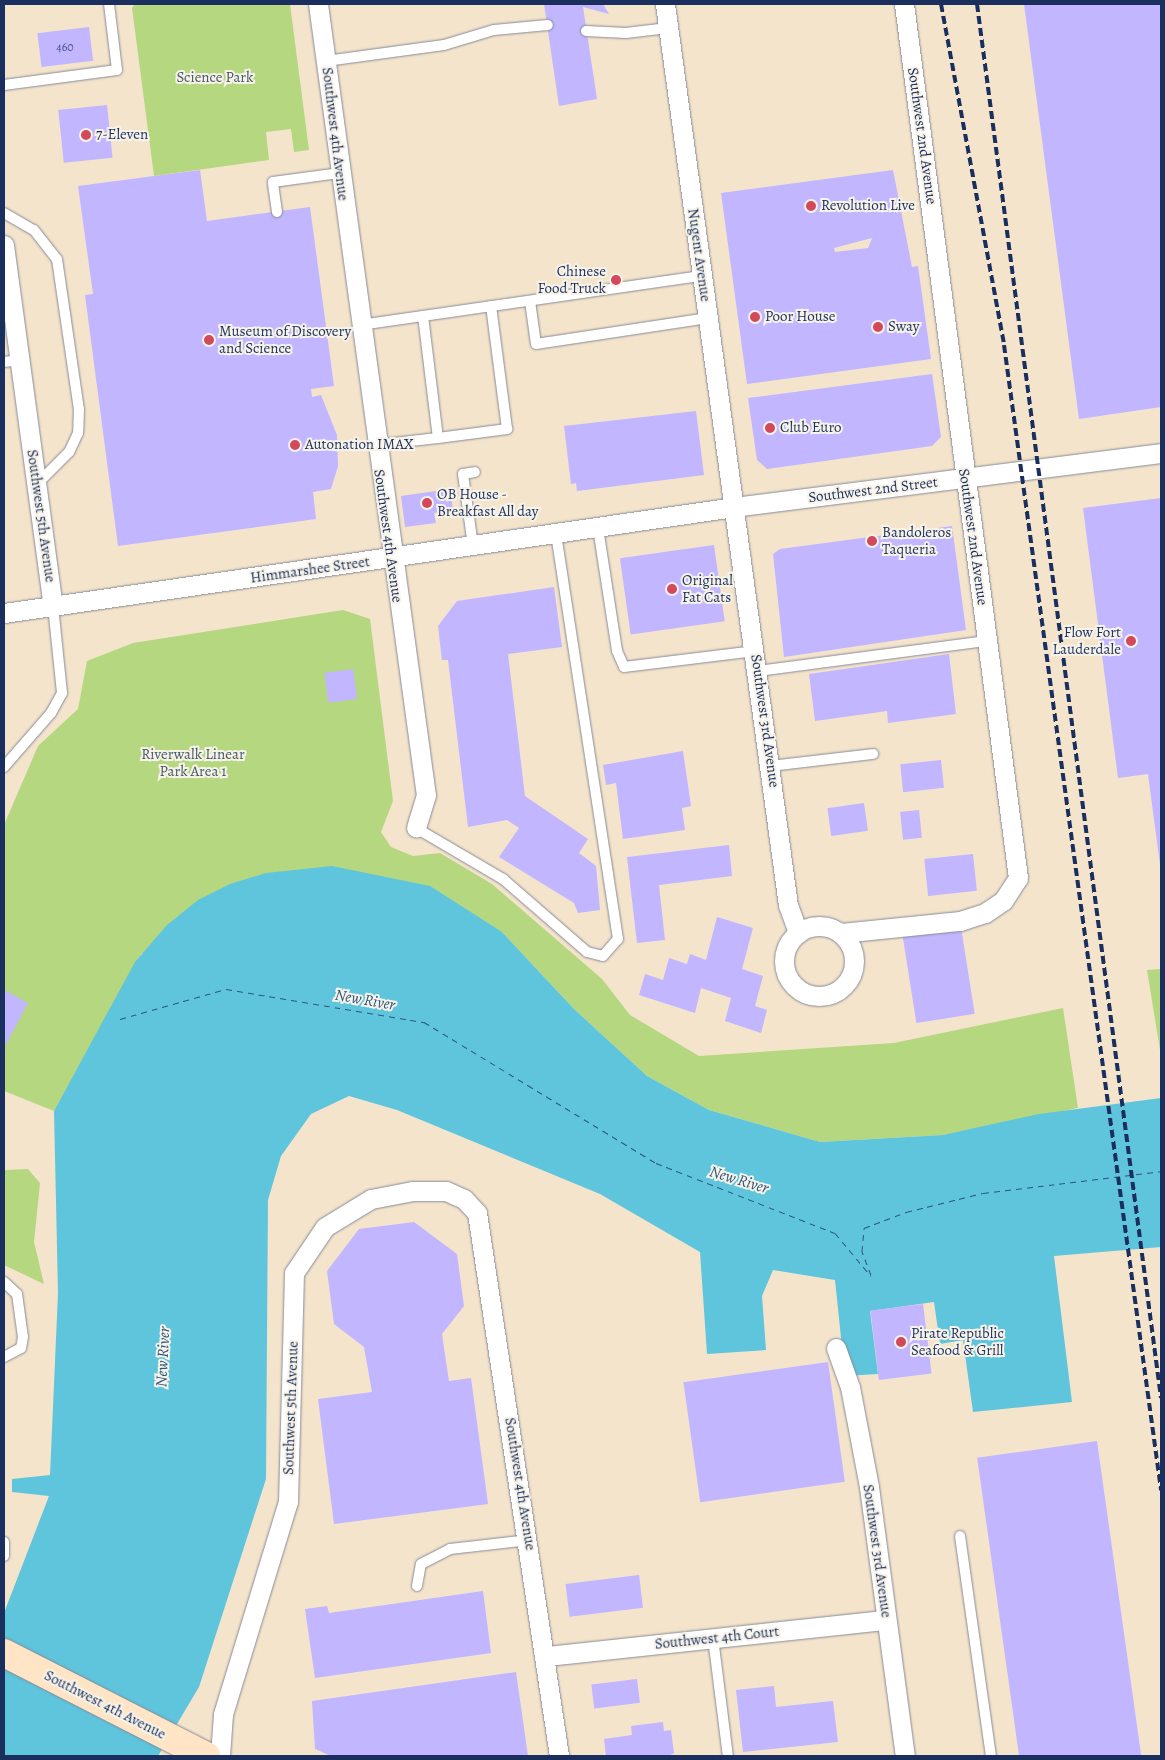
<!DOCTYPE html>
<html>
<head>
<meta charset="utf-8">
<style>
	body { margin:0 }
	#map { position:relative; width:1165px; height:1760px; overflow:hidden; background:#f4e4cc; font-family:Alegreya,serif }
	div>[style] { position:absolute }
	[style*='--x'] { left:calc(var(--x)*1px); top:calc(var(--y)*1px); width:calc(var(--w)*1px); rotate:calc(var(--a)*1deg) }
	.green>* { inset:0; background:#b5d77f }
	.water>* { inset:0; background:#5ec5dc }
	.ferry>* { height:1px; margin-top:-0.5px; transform-origin:0; background:repeating-linear-gradient(90deg,#2c547e 0 6px,transparent 0 11px) }
	.building>* { inset:0; background:#c1b6ff; transform-origin:0 0 }
	.roads { filter:drop-shadow(0 0 1px #888a95) drop-shadow(0 0 1px #888a95) }
	.lane>* { height:10px; margin:-5px; padding:0 5px; transform-origin:5px; border-radius:5px; background:#fff }
	.street>* { height:19px; margin:-9.5px; padding:0 9.5px; transform-origin:9.5px; border-radius:9.5px; background:#fff }
	.street>.ring { margin:-9.5px; padding:0; box-sizing:content-box; background:none; border:19px solid #fff; border-radius:50% }
	.secondary>* { height:28px; margin:-14px; padding:0 14px; transform-origin:14px; border-radius:14px; background:#ffe4c6 }
	.rail>* { height:4px; margin-top:-2px; transform-origin:0; background:repeating-linear-gradient(90deg,#1b2f5e 0 8px,transparent 0 12px) }
	.dots>* { width:14px; height:14px; translate:-50% -50%; box-sizing:border-box; border:2px solid #f7f3e8; border-radius:50% }
	span { translate:-50% -50%; white-space:nowrap; text-align:center; line-height:1.15; -webkit-text-stroke:4px #f7f3e8; paint-order:stroke }
	.number-label { font-size:12px; color:#445186 }
	.number-label span { -webkit-text-stroke-width:0 }
	.park-label { font-size:15px; color:#425966 }
	.street-label { font-size:15px; color:#1b2f5e }
	.poi-label { font-size:15px; color:#1b2f5e }
	.left { translate:0 -50%; text-align:left }
	.right { translate:-100% -50%; text-align:right }
	.water-label { font-size:16px; color:#2c547e; font-style:italic }
	.frame { position:absolute; inset:0; border:5px solid #1b2f5e; pointer-events:none }
</style>
</head>
<body>
<div id="map">
	<div class="green">
		<i style="clip-path:polygon(135px 4px,290px 4px,309px 150px,294px 152px,291px 129px,266px 132px,269px 160px,154px 176px,132px 8px)"></i>
		<i style="clip-path:polygon(343px 610px,370px 619px,393px 801px,381px 832px,391px 847px,413px 856px,440px 853px,492px 884px,602px 979px,630px 1015px,699px 1056px,894px 1043px,1063px 1008px,1078px 1108px,943px 1135px,820px 1142px,709px 1110px,647px 1076px,574px 1009px,502px 932px,142px 953px,54px 1111px,4px 1091px,4px 825px,38px 746px,78px 709px,87px 661px,133px 643px)"></i>
		<i style="clip-path:polygon(1161px 969px,1161px 1056px,1147px 970px)"></i>
		<i style="clip-path:polygon(28px 1169px,40px 1183px,34px 1242px,44px 1284px,4px 1265px,4px 1170px)"></i>
	</div>
	<div class="water">
		<i style="clip-path:polygon(332px 866px,430px 886px,502px 932px,574px 1009px,647px 1076px,709px 1110px,820px 1142px,943px 1135px,1039px 1114px,1161px 1098px,1161px 1247px,1054px 1256px,1072px 1402px,973px 1412px,963px 1340px,940px 1344px,934px 1302px,870px 1311px,878px 1374px,845px 1376px,835px 1280px,773px 1270px,762px 1296px,766px 1350px,707px 1354px,700px 1252px,600px 1194px,397px 1110px,349px 1096px,311px 1114px,281px 1156px,268px 1200px,266px 1479px,199px 1687px,158px 1756px,4px 1756px,4px 1613px,49px 1496px,12px 1492px,12px 1479px,50px 1475px,58px 1293px,54px 1111px,135px 962px,167px 925px,198px 900px,230px 884px,266px 873px)"></i>
	</div>
	<div class="ferry">
		<i style="--x:120;--y:1019;--w:110;--a:-15.8"></i>
		<i style="--x:226;--y:989;--w:201;--a:9.5"></i>
		<i style="--x:424;--y:1022;--w:271;--a:31.3"></i>
		<i style="--x:656;--y:1163;--w:192;--a:21.4"></i>
		<i style="--x:835;--y:1233;--w:56;--a:50.1"></i>
		<i style="--x:871;--y:1275;--w:26;--a:-111"></i>
		<i style="--x:862;--y:1251;--w:23;--a:-85"></i>
		<i style="--x:864;--y:1228;--w:45;--a:-20.9"></i>
		<i style="--x:906;--y:1212;--w:79;--a:-13.9"></i>
		<i style="--x:983;--y:1193;--w:179;--a:-7"></i>
	</div>
	<div class="building">
		<i style="clip-path:polygon(544px 4px,603px 4px,609px 14px,583px 7px,597px 99px,559px 106px)"></i>
		<i style="clip-path:polygon(1024px 4px,1161px 4px,1161px 407px,1079px 419px)"></i>
		<i style="left:89px;top:27px;width:34px;height:52px;rotate:83deg"></i>
		<i style="left:107px;top:105px;width:53px;height:49px;rotate:84deg"></i>
		<i style="clip-path:polygon(200px 170px,207px 221px,310px 207px,334px 386px,311px 389px,312px 397px,321px 395px,337px 435px,338px 466px,331px 489px,313px 492px,316px 519px,118px 546px,85px 295px,93px 294px,78px 186px)"></i>
		<i style="clip-path:polygon(evenodd,893px 170px,912px 267px,918px 266px,931px 359px,747px 384px,721px 193px,893px 170px,872px 238px,868px 248px,835px 252px,834px 248px,872px 238px)"></i>
		<i style="clip-path:polygon(932px 374px,941px 437px,932px 446px,767px 469px,757px 460px,748px 398px)"></i>
		<i style="clip-path:polygon(696px 411px,704px 475px,577px 491px,576px 483px,571px 484px,564px 426px)"></i>
		<i style="clip-path:polygon(450px 489px,453px 510px,434px 513px,436px 523px,405px 527px,401px 496px)"></i>
		<i style="clip-path:polygon(1161px 498px,1161px 864px,1160px 865px,1148px 774px,1118px 778px,1083px 508px)"></i>
		<i style="clip-path:polygon(952px 526px,966px 630px,784px 657px,773px 554px,780px 549px)"></i>
		<i style="left:714px;top:545px;width:77px;height:95px;rotate:82deg"></i>
		<i style="clip-path:polygon(554px 587px,562px 647px,508px 654px,525px 796px,588px 839px,579px 853px,596px 866px,600px 910px,578px 913px,574px 903px,499px 857px,519px 828px,507px 820px,468px 827px,448px 660px,442px 660px,438px 626px,457px 601px)"></i>
		<i style="clip-path:polygon(949px 654px,956px 714px,888px 723px,887px 711px,815px 721px,809px 674px)"></i>
		<i style="left:353px;top:669px;width:30px;height:29px;rotate:82deg"></i>
		<i style="clip-path:polygon(683px 751px,691px 806px,682px 808px,685px 830px,623px 839px,616px 783px,606px 785px,603px 765px)"></i>
		<i style="left:941px;top:760px;width:28px;height:41px;rotate:84deg"></i>
		<i style="left:864px;top:803px;width:28px;height:37px;rotate:82deg"></i>
		<i style="left:919px;top:810px;width:28px;height:19px;rotate:84deg"></i>
		<i style="clip-path:polygon(729px 845px,732px 876px,659px 885px,665px 940px,637px 943px,627px 857px)"></i>
		<i style="left:973px;top:854px;width:37px;height:49px;rotate:84deg"></i>
		<i style="clip-path:polygon(717px 917px,753px 928px,742px 969px,763px 976px,755px 1006px,767px 1010px,761px 1033px,725px 1021px,731px 998px,701px 988px,695px 1013px,639px 995px,645px 974px,663px 980px,669px 958px,687px 964px,690px 954px,706px 960px)"></i>
		<i style="left:960px;top:921px;width:94px;height:59px;rotate:81deg"></i>
		<i style="clip-path:polygon(4px 990px,28px 1003px,4px 1048px)"></i>
		<i style="clip-path:polygon(414px 1222px,457px 1254px,464px 1306px,442px 1334px,449px 1381px,471px 1378px,488px 1504px,334px 1524px,318px 1399px,372px 1392px,364px 1347px,334px 1324px,327px 1271px,359px 1229px)"></i>
		<i style="left:923px;top:1304px;width:70px;height:53px;rotate:83deg"></i>
		<i style="left:828px;top:1362px;width:121px;height:146px;rotate:82deg"></i>
		<i style="left:1097px;top:1441px;width:318px;height:121px;rotate:82deg"></i>
		<i style="left:639px;top:1575px;width:33px;height:74px;rotate:83deg"></i>
		<i style="clip-path:polygon(483px 1591px,491px 1653px,315px 1678px,305px 1609px,327px 1606px,329px 1613px)"></i>
		<i style="clip-path:polygon(516px 1672px,528px 1756px,331px 1756px,315px 1749px,312px 1701px)"></i>
		<i style="left:637px;top:1679px;width:24px;height:46px;rotate:83deg"></i>
		<i style="clip-path:polygon(774px 1686px,776px 1707px,833px 1701px,838px 1742px,743px 1752px,736px 1690px)"></i>
		<i style="clip-path:polygon(663px 1722px,664px 1731px,671px 1730px,674px 1753px,669px 1756px,606px 1756px,604px 1739px,632px 1735px,631px 1726px)"></i>
	</div>
	<div class="roads">
		<div class="lane">
			<i style="--x:586;--y:31;--w:40;--a:2.9"></i>
			<i style="--x:626;--y:33;--w:42;--a:-6.8"></i>
			<i style="--x:326;--y:61;--w:119;--a:-7.7"></i>
			<i style="--x:444;--y:45;--w:52;--a:-16.7"></i>
			<i style="--x:494;--y:30;--w:54;--a:-5.3"></i>
			<i style="--x:4;--y:85;--w:114;--a:-7.6"></i>
			<i style="--x:117;--y:70;--w:66;--a:-96.9"></i>
			<i style="--x:277;--y:212;--w:30;--a:-98"></i>
			<i style="--x:273;--y:182;--w:68;--a:-7.7"></i>
			<i style="--x:4;--y:213;--w:34;--a:30"></i>
			<i style="--x:34;--y:230;--w:37;--a:52"></i>
			<i style="--x:57;--y:259;--w:152;--a:81.7"></i>
			<i style="--x:79;--y:409;--w:24;--a:92"></i>
			<i style="--x:78;--y:433;--w:21;--a:115"></i>
			<i style="--x:69;--y:452;--w:47;--a:135"></i>
			<i style="--x:530;--y:301;--w:43;--a:82.1"></i>
			<i style="--x:536;--y:344;--w:174;--a:-8.6"></i>
			<i style="--x:423;--y:316;--w:123;--a:83"></i>
			<i style="--x:438;--y:438;--w:70;--a:-7.4"></i>
			<i style="--x:507;--y:429;--w:124;--a:-97.4"></i>
			<i style="--x:360;--y:325;--w:345;--a:-8.2"></i>
			<i style="--x:4;--y:362;--w:16;--a:-7"></i>
			<i style="--x:376;--y:445;--w:62;--a:-6.4"></i>
			<i style="--x:598;--y:528;--w:124;--a:81.2"></i>
			<i style="--x:617;--y:651;--w:17;--a:66"></i>
			<i style="--x:624;--y:667;--w:132;--a:-7"></i>
			<i style="--x:473;--y:546;--w:73;--a:-97.9"></i>
			<i style="--x:463;--y:474;--w:12;--a:-9"></i>
			<i style="--x:758;--y:671;--w:231;--a:-7.5"></i>
			<i style="--x:771;--y:766;--w:103;--a:-6.7"></i>
			<i style="--x:4;--y:767;--w:72;--a:-49"></i>
			<i style="--x:51;--y:713;--w:23;--a:-61"></i>
			<i style="--x:62;--y:693;--w:87;--a:-95.9"></i>
			<i style="--x:416;--y:828;--w:101;--a:30.4"></i>
			<i style="--x:503;--y:879;--w:111;--a:41"></i>
			<i style="--x:587;--y:952;--w:16;--a:14"></i>
			<i style="--x:603;--y:956;--w:23;--a:-49"></i>
			<i style="--x:618;--y:939;--w:410;--a:-98.7"></i>
			<i style="--x:4;--y:1282;--w:18;--a:43"></i>
			<i style="--x:17;--y:1294;--w:43;--a:82.1"></i>
			<i style="--x:23;--y:1337;--w:11;--a:100"></i>
			<i style="--x:21;--y:1348;--w:19;--a:152"></i>
			<i style="--x:960;--y:1536;--w:222;--a:82"></i>
			<i style="--x:4;--y:1542;--w:14;--a:90"></i>
			<i style="--x:417;--y:1586;--w:22;--a:-80"></i>
			<i style="--x:421;--y:1564;--w:33;--a:-27"></i>
			<i style="--x:450;--y:1549;--w:80;--a:-6.5"></i>
			<i style="--x:713;--y:1638;--w:119;--a:82.8"></i>
		</div>
		<div class="street">
			<i style="--x:318;--y:4;--w:798;--a:82.23"></i>
			<i style="--x:426;--y:795;--w:34;--a:107"></i>
			<i style="--x:665;--y:4;--w:909;--a:82.23"></i>
			<i style="--x:788;--y:905;--w:30;--a:70"></i>
			<i style="--x:4;--y:245;--w:364;--a:82.3"></i>
			<i style="--x:4;--y:613;--w:738;--a:-8.26"></i>
			<i style="--x:734;--y:507;--w:430;--a:-7.2"></i>
			<i class="ring" style="left:784px;top:926px;width:51px;height:51px"></i>
			<i style="--x:841;--y:933;--w:120;--a:-5.8"></i>
			<i style="--x:960;--y:921;--w:26;--a:-18"></i>
			<i style="--x:985;--y:913;--w:22;--a:-34"></i>
			<i style="--x:1003;--y:901;--w:27;--a:-57"></i>
			<i style="--x:1018;--y:878;--w:881;--a:-97.43"></i>
			<i style="--x:836;--y:1348;--w:41;--a:70.3"></i>
			<i style="--x:850;--y:1387;--w:102;--a:79.2"></i>
			<i style="--x:869;--y:1487;--w:271;--a:82.4"></i>
			<i style="--x:547;--y:1656;--w:341;--a:-6.1"></i>
			<i style="--x:220;--y:1756;--w:42;--a:-85.9"></i>
			<i style="--x:223;--y:1714;--w:222;--a:-73"></i>
			<i style="--x:288;--y:1502;--w:229;--a:-88.5"></i>
			<i style="--x:294;--y:1273;--w:55;--a:-56"></i>
			<i style="--x:325;--y:1227;--w:54;--a:-31.3"></i>
			<i style="--x:371;--y:1199;--w:43;--a:-10.8"></i>
			<i style="--x:413;--y:1191;--w:33;--a:0"></i>
			<i style="--x:446;--y:1191;--w:20;--a:24"></i>
			<i style="--x:464;--y:1199;--w:19;--a:47"></i>
			<i style="--x:477;--y:1213;--w:549;--a:81.41"></i>
		</div>
		<div class="secondary">
			<i style="--x:4;--y:1653;--w:227;--a:27"></i>
		</div>
	</div>
	<div class="rail">
		<i style="--x:941;--y:4;--w:347;--a:79.5"></i>
		<i style="--x:1004;--y:345;--w:1156;--a:82.19"></i>
		<i style="--x:977;--y:4;--w:1406;--a:82.48"></i>
	</div>
	<div class="dots">
		<i style="left:86px;top:135px;background:#d1495b"></i>
		<i style="left:811px;top:206px;background:#d1495b"></i>
		<i style="left:616px;top:280px;background:#d1495b"></i>
		<i style="left:755px;top:317px;background:#d1495b"></i>
		<i style="left:878px;top:327px;background:#d1495b"></i>
		<i style="left:209px;top:340px;background:#d1495b"></i>
		<i style="left:770px;top:428px;background:#d1495b"></i>
		<i style="left:295px;top:445px;background:#d1495b"></i>
		<i style="left:427px;top:503px;background:#d1495b"></i>
		<i style="left:872px;top:541px;background:#d1495b"></i>
		<i style="left:672px;top:589px;background:#d1495b"></i>
		<i style="left:1131px;top:641px;background:#d1495b"></i>
		<i style="left:901px;top:1342px;background:#d1495b"></i>
	</div>
	<div class="number-label">
		<span style="left:65px;top:48px">460</span>
	</div>
	<div class="park-label">
		<span style="left:215px;top:78px">Science Park</span>
		<span style="left:193px;top:763px">Riverwalk Linear<br>Park Area 1</span>
	</div>
	<div class="street-label">
		<span style="left:335px;top:134px;rotate:83deg">Southwest 4th Avenue</span>
		<span style="left:922px;top:136px;rotate:82deg">Southwest 2nd Avenue</span>
		<span style="left:699px;top:255px;rotate:82deg">Nugent Avenue</span>
		<span style="left:873px;top:490px;rotate:-7deg">Southwest 2nd Street</span>
		<span style="left:41px;top:516px;rotate:82deg">Southwest 5th Avenue</span>
		<span style="left:388px;top:536px;rotate:82deg">Southwest 4th Avenue</span>
		<span style="left:973px;top:537px;rotate:82deg">Southwest 2nd Avenue</span>
		<span style="left:310px;top:570px;rotate:-8deg">Himmarshee Street</span>
		<span style="left:765px;top:721px;rotate:82deg">Southwest 3rd Avenue</span>
		<span style="left:291px;top:1408px;rotate:-88deg">Southwest 5th Avenue</span>
		<span style="left:520px;top:1484px;rotate:81deg">Southwest 4th Avenue</span>
		<span style="left:877px;top:1551px;rotate:82deg">Southwest 3rd Avenue</span>
		<span style="left:717px;top:1638px;rotate:-6deg">Southwest 4th Court</span>
		<span style="left:105px;top:1705px;rotate:27deg">Southwest 4th Avenue</span>
	</div>
	<div class="poi-label">
		<span class="left" style="left:96px;top:135px">7-Eleven</span>
		<span class="left" style="left:821px;top:206px">Revolution Live</span>
		<span class="right" style="left:606px;top:280px">Chinese<br>Food Truck</span>
		<span class="left" style="left:765px;top:317px">Poor House</span>
		<span class="left" style="left:888px;top:327px">Sway</span>
		<span class="left" style="left:219px;top:340px">Museum of Discovery<br>and Science</span>
		<span class="left" style="left:780px;top:428px">Club Euro</span>
		<span class="left" style="left:305px;top:445px">Autonation IMAX</span>
		<span class="left" style="left:437px;top:503px">OB House -<br>Breakfast All day</span>
		<span class="left" style="left:882px;top:541px">Bandoleros<br>Taqueria</span>
		<span class="left" style="left:682px;top:589px">Original<br>Fat Cats</span>
		<span class="right" style="left:1121px;top:641px">Flow Fort<br>Lauderdale</span>
		<span class="left" style="left:911px;top:1342px">Pirate Republic<br>Seafood &amp; Grill</span>
	</div>
	<div class="water-label">
		<span style="left:365px;top:1000px;rotate:10deg">New River</span>
		<span style="left:739px;top:1180px;rotate:17deg">New River</span>
		<span style="left:163px;top:1357px;rotate:-87deg">New River</span>
	</div>
	<div class="frame"></div>
</div>
</body>
</html>
